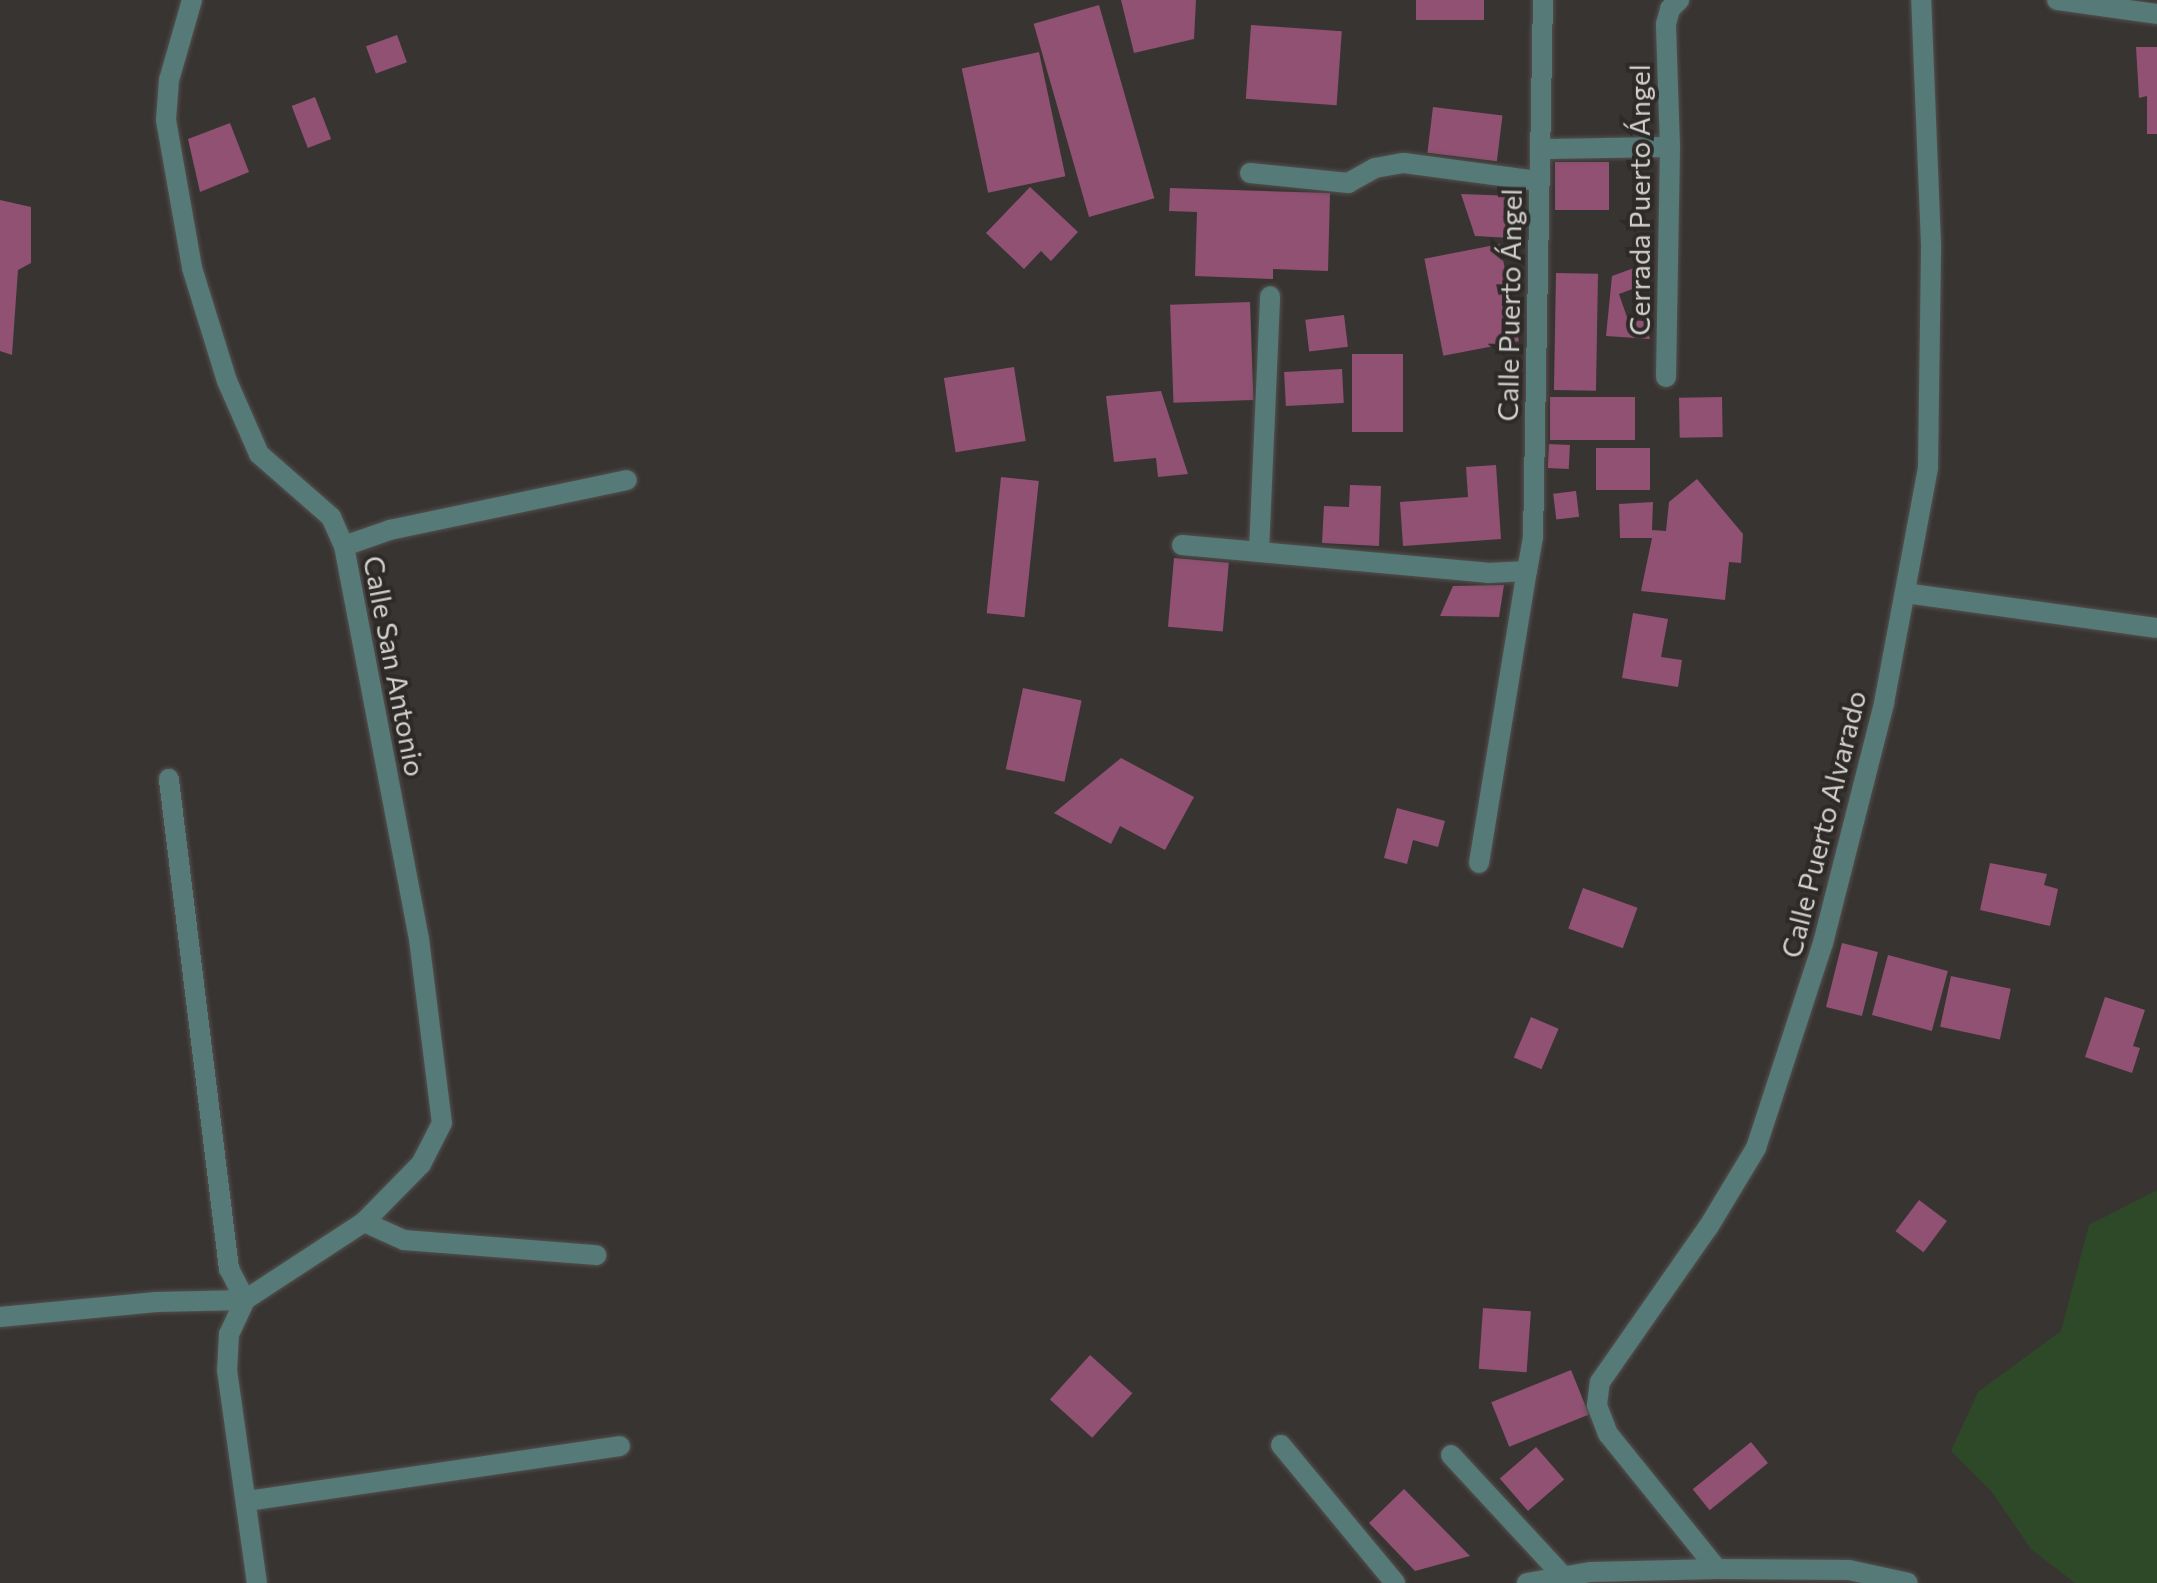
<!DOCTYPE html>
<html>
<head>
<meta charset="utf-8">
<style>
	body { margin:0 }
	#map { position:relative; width:2157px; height:1583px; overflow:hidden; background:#383432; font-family:Commissioner,sans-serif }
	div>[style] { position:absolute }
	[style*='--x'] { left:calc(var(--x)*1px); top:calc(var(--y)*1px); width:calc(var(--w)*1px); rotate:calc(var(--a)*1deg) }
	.green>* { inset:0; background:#2e4928 }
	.building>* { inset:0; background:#905172; transform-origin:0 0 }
	.roads { filter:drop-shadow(0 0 2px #54504e) drop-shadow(0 0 2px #54504e) }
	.service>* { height:20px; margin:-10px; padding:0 10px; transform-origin:10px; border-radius:10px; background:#557a77 }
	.minor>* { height:20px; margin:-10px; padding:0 10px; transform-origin:10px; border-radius:10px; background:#557a77 }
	span { translate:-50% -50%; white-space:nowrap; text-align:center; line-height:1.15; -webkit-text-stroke:8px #2d2a28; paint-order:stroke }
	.street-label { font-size:28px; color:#d3d1d0 }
</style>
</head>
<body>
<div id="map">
	<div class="green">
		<i style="clip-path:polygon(2157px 1190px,2157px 1583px,2075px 1583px,2031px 1549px,1992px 1492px,1951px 1451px,1978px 1392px,2061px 1331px,2089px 1225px)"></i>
	</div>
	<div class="building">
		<i style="clip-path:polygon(1121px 0,1196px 0,1194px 39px,1134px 53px)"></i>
		<i style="left:1416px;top:0;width:68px;height:20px"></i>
		<i style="left:1099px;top:5px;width:201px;height:68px;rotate:74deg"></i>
		<i style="left:1251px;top:25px;width:91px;height:74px;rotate:4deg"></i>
		<i style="left:397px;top:35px;width:29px;height:33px;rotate:70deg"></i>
		<i style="clip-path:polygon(2136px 47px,2157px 47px,2157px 134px,2147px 134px,2147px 96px,2139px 98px)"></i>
		<i style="left:1039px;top:52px;width:127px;height:79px;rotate:78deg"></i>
		<i style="left:315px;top:97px;width:45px;height:25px;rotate:69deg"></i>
		<i style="left:1433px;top:107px;width:70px;height:46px;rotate:7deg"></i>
		<i style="clip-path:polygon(230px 123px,249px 172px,200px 192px,188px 139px)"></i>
		<i style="left:1609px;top:162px;width:48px;height:54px;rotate:90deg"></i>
		<i style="clip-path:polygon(1030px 187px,1078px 232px,1051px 261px,1041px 251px,1024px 269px,986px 233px)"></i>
		<i style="clip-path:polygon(1170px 188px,1330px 193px,1328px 271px,1273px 269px,1273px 279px,1195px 276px,1197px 212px,1169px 211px)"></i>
		<i style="clip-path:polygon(1461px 194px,1514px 196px,1512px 238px,1475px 236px)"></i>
		<i style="clip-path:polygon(0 200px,31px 207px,31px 263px,18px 270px,12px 355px,0 351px)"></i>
		<i style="left:1500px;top:244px;width:99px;height:77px;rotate:79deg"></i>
		<i style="clip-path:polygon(1634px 268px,1635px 288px,1619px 294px,1628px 320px,1644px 321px,1650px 339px,1606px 336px,1612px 276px)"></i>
		<i style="left:1556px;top:273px;width:42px;height:117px;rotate:1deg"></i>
		<i style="left:1250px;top:302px;width:98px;height:80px;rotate:88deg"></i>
		<i style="left:1344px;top:315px;width:32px;height:39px;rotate:83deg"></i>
		<i style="left:1403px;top:354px;width:78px;height:51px;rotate:90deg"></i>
		<i style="left:1014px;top:367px;width:75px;height:71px;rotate:81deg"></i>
		<i style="left:1342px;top:369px;width:34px;height:58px;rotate:87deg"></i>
		<i style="clip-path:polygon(1161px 391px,1188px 474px,1158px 477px,1156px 458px,1114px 462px,1106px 396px)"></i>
		<i style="left:1635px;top:397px;width:43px;height:85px;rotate:90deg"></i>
		<i style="left:1722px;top:397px;width:40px;height:43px;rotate:89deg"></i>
		<i style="left:1549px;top:444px;width:21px;height:24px;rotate:3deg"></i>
		<i style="left:1596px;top:448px;width:54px;height:42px"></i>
		<i style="clip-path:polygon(1496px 465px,1501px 539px,1403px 546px,1400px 502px,1468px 497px,1466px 467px)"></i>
		<i style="left:1001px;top:477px;width:38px;height:137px;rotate:6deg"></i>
		<i style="clip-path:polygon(1697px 479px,1743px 534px,1741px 563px,1729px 562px,1725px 600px,1641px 591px,1652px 538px,1620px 538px,1619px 504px,1653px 502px,1652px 530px,1666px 531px,1669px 502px)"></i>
		<i style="clip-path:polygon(1350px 485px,1381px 486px,1379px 546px,1322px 543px,1324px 506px,1349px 507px)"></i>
		<i style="left:1576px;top:491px;width:26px;height:23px;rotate:83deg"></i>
		<i style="left:1174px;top:558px;width:55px;height:69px;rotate:5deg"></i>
		<i style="clip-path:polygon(1504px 585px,1499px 617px,1440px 616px,1453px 586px)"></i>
		<i style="clip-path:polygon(1633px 613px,1668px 619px,1661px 657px,1682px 660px,1678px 687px,1622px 678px)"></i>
		<i style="left:1023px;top:688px;width:60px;height:83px;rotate:12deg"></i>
		<i style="clip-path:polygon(1121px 758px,1194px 797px,1165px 850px,1120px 826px,1111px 844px,1054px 813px)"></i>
		<i style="clip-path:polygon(1397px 808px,1445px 821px,1438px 847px,1413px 840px,1407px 864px,1384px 858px)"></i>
		<i style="clip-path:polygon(1990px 863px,2047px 874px,2044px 885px,2058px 889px,2050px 926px,1980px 910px)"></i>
		<i style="left:1583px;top:888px;width:58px;height:43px;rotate:20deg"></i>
		<i style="left:1842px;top:943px;width:37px;height:66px;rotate:14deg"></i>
		<i style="left:1888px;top:955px;width:62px;height:62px;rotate:15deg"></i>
		<i style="left:1951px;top:976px;width:61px;height:52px;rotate:12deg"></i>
		<i style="clip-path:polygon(2105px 997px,2145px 1010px,2133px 1046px,2140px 1048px,2132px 1073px,2085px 1057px)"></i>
		<i style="left:1531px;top:1017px;width:30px;height:44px;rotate:23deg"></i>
		<i style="left:1919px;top:1200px;width:35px;height:39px;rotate:37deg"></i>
		<i style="left:1483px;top:1308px;width:48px;height:61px;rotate:4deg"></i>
		<i style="left:1090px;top:1355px;width:57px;height:60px;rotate:42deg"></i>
		<i style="left:1571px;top:1370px;width:48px;height:86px;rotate:68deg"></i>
		<i style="left:1751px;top:1442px;width:27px;height:75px;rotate:51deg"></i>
		<i style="left:1536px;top:1447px;width:43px;height:48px;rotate:49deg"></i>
		<i style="clip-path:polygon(1404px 1489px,1470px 1556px,1415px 1571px,1369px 1523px)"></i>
	</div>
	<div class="roads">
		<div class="service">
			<i style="--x:364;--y:1222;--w:44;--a:24.2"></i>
			<i style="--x:404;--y:1240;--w:193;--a:4.5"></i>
		</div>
		<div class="minor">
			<i style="--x:192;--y:0;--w:83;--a:106"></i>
			<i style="--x:169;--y:80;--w:40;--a:94.3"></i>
			<i style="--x:166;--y:120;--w:150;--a:80"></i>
			<i style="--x:192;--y:268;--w:118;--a:72.8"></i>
			<i style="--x:227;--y:381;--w:80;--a:66.3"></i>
			<i style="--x:259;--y:454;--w:96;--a:41.2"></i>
			<i style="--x:331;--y:517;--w:32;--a:66"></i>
			<i style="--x:344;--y:546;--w:400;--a:79.2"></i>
			<i style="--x:419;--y:939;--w:185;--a:82.9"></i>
			<i style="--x:442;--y:1123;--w:46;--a:117.1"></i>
			<i style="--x:421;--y:1164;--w:81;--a:134.5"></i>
			<i style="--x:364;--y:1222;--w:142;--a:146.8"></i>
			<i style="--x:245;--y:1300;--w:38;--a:115"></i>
			<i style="--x:229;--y:1334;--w:36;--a:93"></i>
			<i style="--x:227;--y:1370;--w:215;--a:82"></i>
			<i style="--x:2057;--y:0;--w:101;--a:8"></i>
			<i style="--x:1542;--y:149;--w:128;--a:-0.9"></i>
			<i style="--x:1250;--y:173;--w:99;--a:5.8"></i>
			<i style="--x:1348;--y:183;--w:31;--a:-29"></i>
			<i style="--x:1375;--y:168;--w:29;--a:-10"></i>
			<i style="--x:1404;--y:163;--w:134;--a:7.7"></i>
			<i style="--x:1666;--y:377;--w:230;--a:-89"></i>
			<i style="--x:1670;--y:147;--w:123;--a:-91.9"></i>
			<i style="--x:1666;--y:24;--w:16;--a:-75"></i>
			<i style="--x:1670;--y:9;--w:13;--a:-45"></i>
			<i style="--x:1182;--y:545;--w:307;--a:5.2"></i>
			<i style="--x:1488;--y:573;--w:39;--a:-3"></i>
			<i style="--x:1527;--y:571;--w:34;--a:-80"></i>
			<i style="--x:1533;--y:538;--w:538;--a:-88.94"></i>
			<i style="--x:344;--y:546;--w:49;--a:-19.2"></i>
			<i style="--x:390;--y:530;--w:242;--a:-11.9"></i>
			<i style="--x:1259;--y:551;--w:255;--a:-87.5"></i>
			<i style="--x:1905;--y:593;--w:254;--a:7.9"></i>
			<i style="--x:1479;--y:863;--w:296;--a:-80.7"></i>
			<i style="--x:0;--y:1317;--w:157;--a:-5.5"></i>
			<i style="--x:156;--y:1302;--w:89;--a:-1.3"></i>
			<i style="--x:245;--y:1300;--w:35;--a:-117"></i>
			<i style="--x:229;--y:1269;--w:494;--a:-97"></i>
			<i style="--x:1281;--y:1445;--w:179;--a:50.4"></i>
			<i style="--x:1451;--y:1455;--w:163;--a:47.2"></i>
			<i style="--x:248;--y:1501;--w:376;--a:-8.4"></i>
			<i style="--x:1717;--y:1569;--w:174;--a:-128.9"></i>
			<i style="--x:1608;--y:1434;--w:31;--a:-111"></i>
			<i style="--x:1597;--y:1405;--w:23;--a:-83"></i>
			<i style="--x:1600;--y:1382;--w:190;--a:-55.1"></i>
			<i style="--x:1709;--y:1226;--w:91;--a:-58.9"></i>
			<i style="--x:1756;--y:1148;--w:216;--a:-71.9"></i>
			<i style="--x:1823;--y:943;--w:248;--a:-75.7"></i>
			<i style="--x:1884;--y:703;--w:240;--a:-79.4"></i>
			<i style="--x:1928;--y:467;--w:223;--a:-89.2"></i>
			<i style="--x:1931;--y:244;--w:244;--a:-92.3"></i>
			<i style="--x:1527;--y:1583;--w:65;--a:-9.8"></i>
			<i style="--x:1591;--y:1572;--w:126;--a:-1.4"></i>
			<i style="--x:1717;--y:1569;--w:132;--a:0.4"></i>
			<i style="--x:1849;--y:1570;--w:60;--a:12.4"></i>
		</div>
	</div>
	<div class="street-label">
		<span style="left:1639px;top:200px;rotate:-90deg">Cerrada Puerto Ángel</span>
		<span style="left:1509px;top:305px;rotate:-89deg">Calle Puerto Ángel</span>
		<span style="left:395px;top:666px;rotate:79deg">Calle San Antonio</span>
		<span style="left:1823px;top:824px;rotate:-76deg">Calle Puerto Alvarado</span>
	</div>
</div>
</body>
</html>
